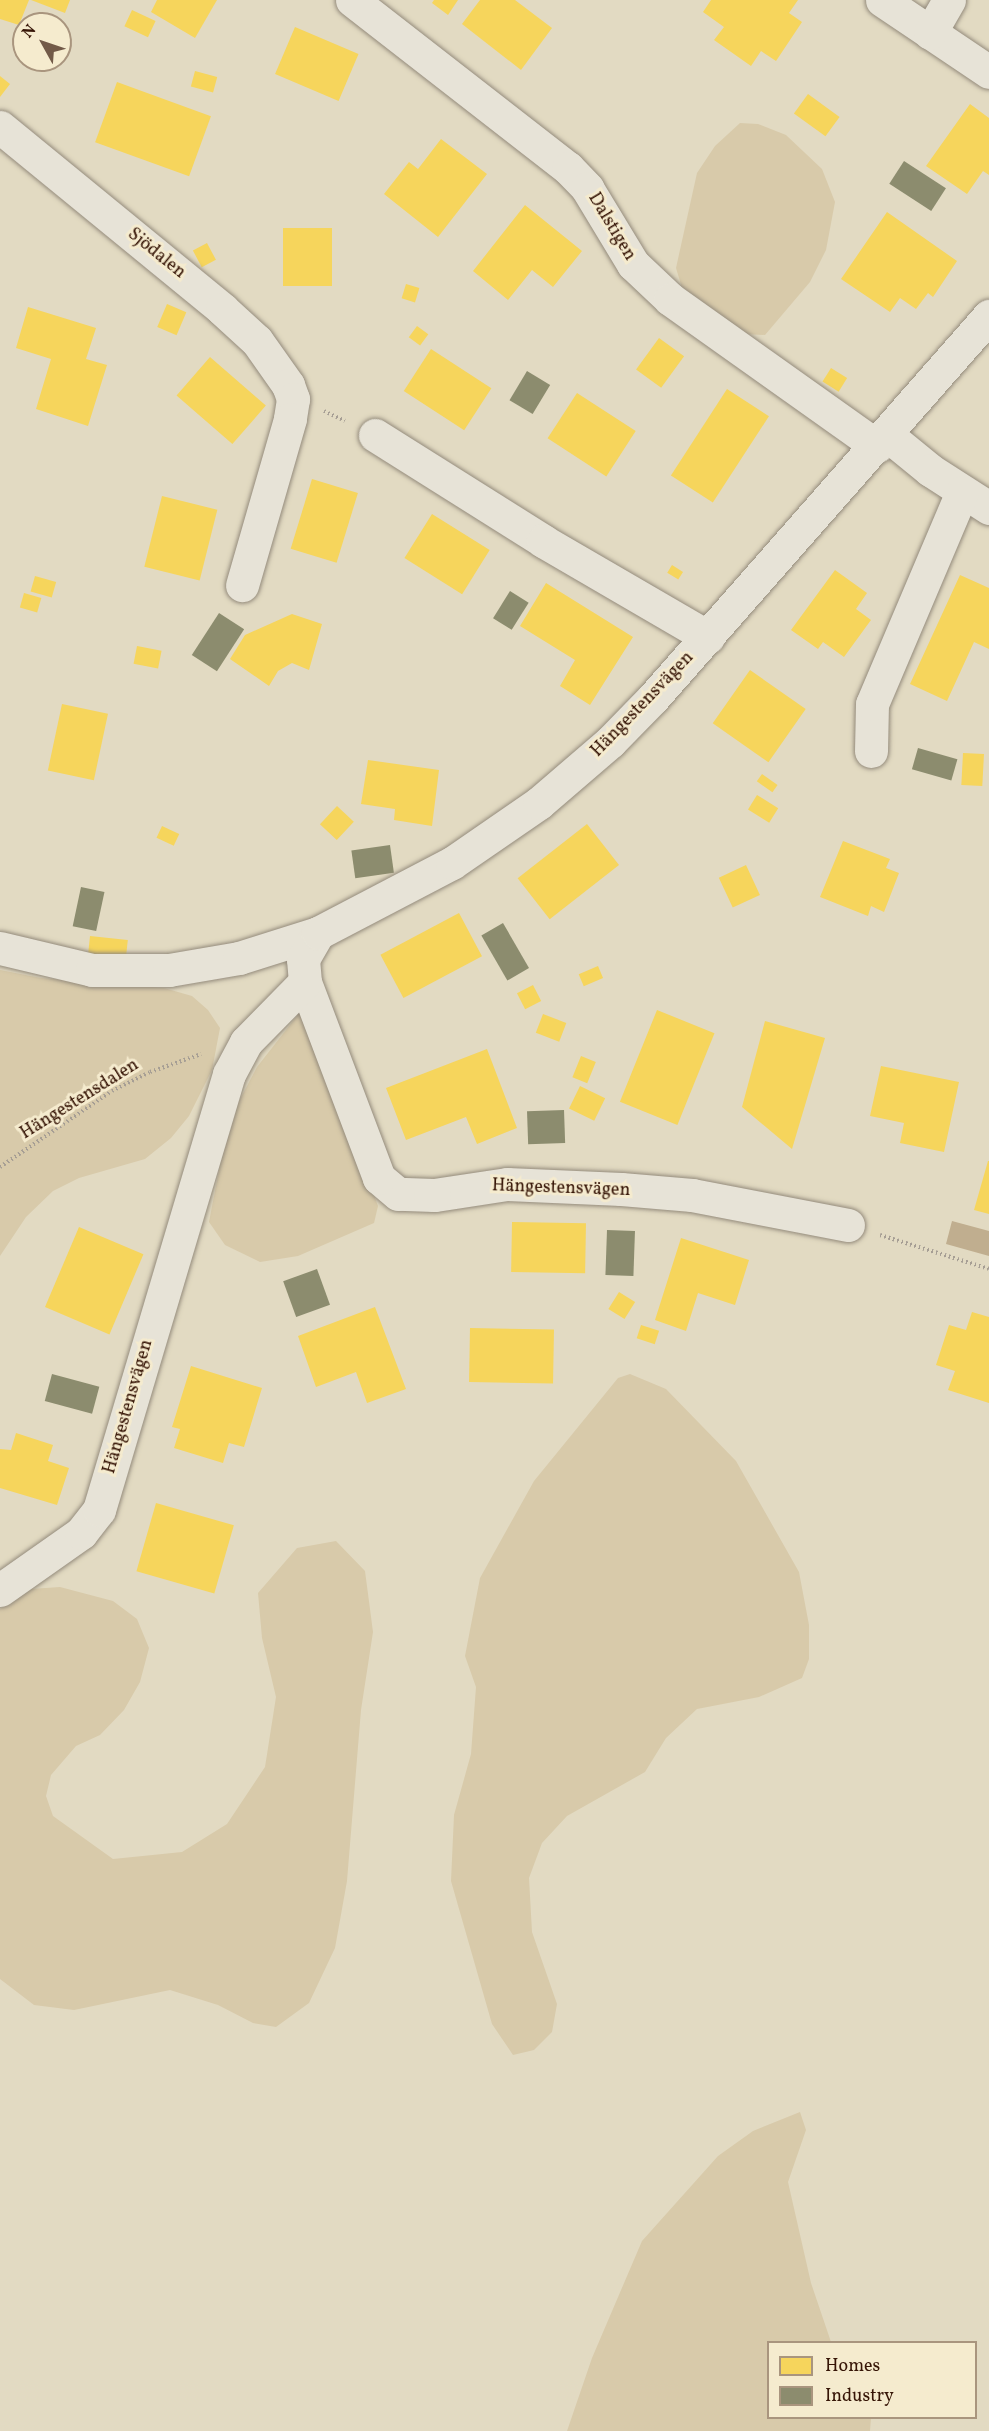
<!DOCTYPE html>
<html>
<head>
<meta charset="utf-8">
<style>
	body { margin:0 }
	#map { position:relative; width:989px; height:2431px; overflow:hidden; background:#e2dac2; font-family:Vollkorn,serif }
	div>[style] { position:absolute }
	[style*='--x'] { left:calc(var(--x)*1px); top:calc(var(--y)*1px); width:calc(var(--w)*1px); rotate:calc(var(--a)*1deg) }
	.green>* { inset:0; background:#d8caaa }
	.water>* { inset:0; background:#c0ae8f }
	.homes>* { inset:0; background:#f6d55c; transform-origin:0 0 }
	.industry>* { inset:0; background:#8c8c6e; transform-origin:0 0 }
	.path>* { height:4px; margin-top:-2px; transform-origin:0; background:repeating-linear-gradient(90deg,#a69e94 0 1.5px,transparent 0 4.5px) }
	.roads { filter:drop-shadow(0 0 2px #948b7c) drop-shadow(0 0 2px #948b7c) }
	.minor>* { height:33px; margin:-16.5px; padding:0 16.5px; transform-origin:16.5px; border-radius:16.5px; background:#e7e3d7 }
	span { translate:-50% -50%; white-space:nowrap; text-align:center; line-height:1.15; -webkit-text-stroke:6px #f5ebce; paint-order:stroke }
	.street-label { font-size:18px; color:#361506 }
	.legend { position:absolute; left:767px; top:2341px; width:210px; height:78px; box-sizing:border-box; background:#f5ebce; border:2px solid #a9957e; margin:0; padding:8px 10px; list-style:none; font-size:18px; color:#361506 }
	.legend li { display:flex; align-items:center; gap:12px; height:30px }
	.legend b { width:30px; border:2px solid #a9957e }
	.north { position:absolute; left:12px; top:12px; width:60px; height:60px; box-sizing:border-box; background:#f5ebce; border:2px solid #a9957e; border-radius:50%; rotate:310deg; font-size:16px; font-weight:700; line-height:24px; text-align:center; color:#361506 }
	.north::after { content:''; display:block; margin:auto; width:21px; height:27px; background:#725a48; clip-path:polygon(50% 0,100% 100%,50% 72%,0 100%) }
</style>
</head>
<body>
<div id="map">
	<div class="green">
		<i style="clip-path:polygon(740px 123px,758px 124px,786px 135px,822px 169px,835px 202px,826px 250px,810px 282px,765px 335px,743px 334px,682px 288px,676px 268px,697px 173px,715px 146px)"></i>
		<i style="clip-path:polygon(0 970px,41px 978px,164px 988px,192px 996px,208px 1010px,220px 1028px,212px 1070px,189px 1116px,171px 1138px,145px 1159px,79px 1178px,53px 1191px,26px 1217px,0 1256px)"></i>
		<i style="clip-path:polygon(304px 1007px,378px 1206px,374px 1223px,298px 1256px,260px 1262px,225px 1245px,209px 1222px,221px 1160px,238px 1103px,257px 1067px)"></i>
		<i style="clip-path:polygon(630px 1374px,666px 1389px,736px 1461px,799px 1572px,809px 1625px,809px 1659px,802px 1678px,759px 1697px,697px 1709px,666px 1738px,645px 1772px,567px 1816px,542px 1843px,529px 1878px,532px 1932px,557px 2004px,552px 2032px,534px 2050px,513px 2055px,492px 2024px,451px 1881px,454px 1815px,471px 1754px,476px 1687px,465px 1656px,480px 1578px,534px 1481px,618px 1378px)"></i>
		<i style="clip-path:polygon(336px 1541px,365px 1571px,373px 1632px,361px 1710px,347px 1881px,335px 1948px,309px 2003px,276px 2027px,253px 2023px,218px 2005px,170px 1990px,74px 2010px,34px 2005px,0 1979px,0 1609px,31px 1589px,60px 1587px,113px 1601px,137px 1619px,149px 1648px,140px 1682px,124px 1710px,100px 1735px,76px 1746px,51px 1775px,46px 1796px,53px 1816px,113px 1859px,182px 1852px,227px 1824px,265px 1767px,276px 1697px,262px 1638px,258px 1593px,297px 1548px)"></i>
		<i style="clip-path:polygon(800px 2112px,806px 2130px,788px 2182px,811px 2283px,831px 2342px,768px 2342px,768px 2418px,871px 2418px,870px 2431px,567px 2431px,592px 2358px,642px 2241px,718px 2156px,753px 2131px)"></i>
	</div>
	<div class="water">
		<i style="clip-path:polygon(952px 1221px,989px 1231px,989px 1256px,946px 1244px)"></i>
	</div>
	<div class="homes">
		<i style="clip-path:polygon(0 0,29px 0,19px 25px,0 19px)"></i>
		<i style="clip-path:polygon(31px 0,70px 0,65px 13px)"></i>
		<i style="clip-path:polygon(157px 0,217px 0,195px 38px,151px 12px)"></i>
		<i style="clip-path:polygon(434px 0,458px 0,448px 15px,432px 3px)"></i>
		<i style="clip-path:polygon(480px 0,515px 0,552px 28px,521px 70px,462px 24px)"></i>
		<i style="clip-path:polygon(711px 0,798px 0,789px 13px,802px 22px,776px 61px,761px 51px,751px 66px,714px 40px,724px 27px,703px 12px)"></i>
		<i style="left:132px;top:10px;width:26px;height:18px;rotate:25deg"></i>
		<i style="left:295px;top:27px;width:69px;height:51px;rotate:23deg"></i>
		<i style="left:195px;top:71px;width:23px;height:16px;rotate:15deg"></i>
		<i style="clip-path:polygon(0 76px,10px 84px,0 97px)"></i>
		<i style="left:117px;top:82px;width:100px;height:64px;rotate:20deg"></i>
		<i style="left:808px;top:94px;width:39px;height:24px;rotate:36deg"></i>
		<i style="clip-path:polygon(970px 104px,989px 118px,989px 175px,983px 171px,967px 194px,926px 166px)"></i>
		<i style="clip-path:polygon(441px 139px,487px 174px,438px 237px,384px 194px,409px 162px,418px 169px)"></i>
		<i style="clip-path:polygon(525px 205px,582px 251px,553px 287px,532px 270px,508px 300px,473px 271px)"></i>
		<i style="clip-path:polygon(887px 212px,957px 261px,933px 297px,928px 293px,916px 309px,900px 298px,890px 312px,841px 279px)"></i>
		<i style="left:283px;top:228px;width:49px;height:58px"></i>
		<i style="left:207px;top:243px;width:19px;height:16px;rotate:62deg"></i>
		<i style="left:406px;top:284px;width:14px;height:15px;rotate:17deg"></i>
		<i style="left:167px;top:304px;width:21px;height:25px;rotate:23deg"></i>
		<i style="clip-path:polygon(28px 307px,96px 328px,86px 359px,107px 365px,88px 426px,36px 409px,51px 359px,16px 348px)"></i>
		<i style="left:417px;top:326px;width:14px;height:14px;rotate:36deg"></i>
		<i style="left:659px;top:338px;width:31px;height:39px;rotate:36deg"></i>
		<i style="left:431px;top:349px;width:72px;height:50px;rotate:33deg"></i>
		<i style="left:210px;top:357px;width:74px;height:51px;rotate:41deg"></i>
		<i style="left:831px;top:368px;width:19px;height:16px;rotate:32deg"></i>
		<i style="left:727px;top:389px;width:50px;height:103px;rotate:33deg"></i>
		<i style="left:577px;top:393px;width:70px;height:54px;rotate:33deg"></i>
		<i style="left:312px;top:479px;width:48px;height:73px;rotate:17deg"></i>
		<i style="left:162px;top:496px;width:57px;height:73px;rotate:14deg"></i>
		<i style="left:432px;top:514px;width:68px;height:52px;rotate:32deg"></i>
		<i style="left:672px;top:565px;width:13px;height:9px;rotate:32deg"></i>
		<i style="clip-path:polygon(835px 570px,867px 593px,856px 609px,871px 620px,844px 657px,823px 642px,818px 649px,791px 630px)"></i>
		<i style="clip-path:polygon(960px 575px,989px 588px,989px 649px,974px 642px,947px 701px,910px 684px)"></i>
		<i style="left:35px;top:576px;width:22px;height:16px;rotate:16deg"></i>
		<i style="clip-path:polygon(546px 583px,633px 637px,590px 705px,560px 686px,575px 660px,520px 626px)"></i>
		<i style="left:24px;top:593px;width:18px;height:15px;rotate:16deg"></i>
		<i style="clip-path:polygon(292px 614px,322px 624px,309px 670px,292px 663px,278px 671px,269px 686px,230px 659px,245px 635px)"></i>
		<i style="left:137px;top:646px;width:25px;height:18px;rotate:11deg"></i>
		<i style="left:750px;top:670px;width:68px;height:65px;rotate:35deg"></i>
		<i style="left:62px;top:704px;width:47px;height:68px;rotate:12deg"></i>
		<i style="left:963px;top:753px;width:21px;height:32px;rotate:3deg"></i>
		<i style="clip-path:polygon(368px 760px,439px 770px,432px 826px,394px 820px,395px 809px,361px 804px)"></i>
		<i style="left:762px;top:774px;width:19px;height:9px;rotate:35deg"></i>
		<i style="left:757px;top:795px;width:25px;height:17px;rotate:32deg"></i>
		<i style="left:337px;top:806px;width:23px;height:25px;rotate:43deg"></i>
		<i style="left:587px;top:824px;width:52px;height:88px;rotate:52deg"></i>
		<i style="left:162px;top:826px;width:19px;height:13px;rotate:25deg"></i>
		<i style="clip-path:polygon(843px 841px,890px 859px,886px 868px,899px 873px,884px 912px,871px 906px,868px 916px,820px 897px)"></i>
		<i style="left:746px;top:865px;width:33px;height:30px;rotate:65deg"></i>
		<i style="left:459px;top:913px;width:49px;height:89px;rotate:62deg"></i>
		<i style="left:90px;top:936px;width:38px;height:21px;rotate:6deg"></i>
		<i style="left:598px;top:966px;width:13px;height:21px;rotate:67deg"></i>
		<i style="left:533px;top:985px;width:18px;height:18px;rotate:63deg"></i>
		<i style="left:657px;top:1010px;width:62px;height:99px;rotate:22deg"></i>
		<i style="left:543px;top:1014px;width:25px;height:20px;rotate:21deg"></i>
		<i style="clip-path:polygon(765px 1021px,825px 1038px,792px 1149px,742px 1107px)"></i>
		<i style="clip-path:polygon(487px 1049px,517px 1128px,477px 1144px,466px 1117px,406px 1140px,386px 1088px)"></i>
		<i style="left:581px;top:1056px;width:16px;height:23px;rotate:22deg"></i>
		<i style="clip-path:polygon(881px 1066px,959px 1082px,944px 1152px,900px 1143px,904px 1123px,870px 1116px)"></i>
		<i style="left:580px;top:1086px;width:28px;height:25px;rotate:26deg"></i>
		<i style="clip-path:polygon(988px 1161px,989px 1161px,989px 1214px,974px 1210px)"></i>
		<i style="left:512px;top:1222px;width:74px;height:50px;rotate:1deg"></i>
		<i style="left:79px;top:1227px;width:70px;height:87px;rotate:23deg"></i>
		<i style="clip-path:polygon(681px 1238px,749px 1260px,735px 1305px,698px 1293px,686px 1331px,655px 1320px)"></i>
		<i style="left:619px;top:1292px;width:19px;height:20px;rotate:32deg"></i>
		<i style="clip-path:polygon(375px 1307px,406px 1389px,367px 1403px,356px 1372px,316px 1387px,298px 1336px)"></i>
		<i style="clip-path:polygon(972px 1312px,989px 1317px,989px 1403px,948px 1390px,955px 1371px,936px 1365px,949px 1325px,966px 1330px)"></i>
		<i style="left:641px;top:1325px;width:19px;height:14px;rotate:18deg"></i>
		<i style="left:470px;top:1328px;width:84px;height:54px;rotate:1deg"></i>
		<i style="clip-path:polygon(191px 1366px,262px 1388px,244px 1447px,229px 1443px,223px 1463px,174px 1448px,180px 1429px,172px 1427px)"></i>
		<i style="clip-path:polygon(16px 1433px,53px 1445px,48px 1461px,69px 1468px,57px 1505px,0 1488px,0 1449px,11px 1450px)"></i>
		<i style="left:156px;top:1503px;width:81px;height:71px;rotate:16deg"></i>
	</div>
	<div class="industry">
		<i style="left:904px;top:161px;width:50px;height:27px;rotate:33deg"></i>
		<i style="left:527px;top:371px;width:27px;height:34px;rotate:31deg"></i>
		<i style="left:510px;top:591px;width:22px;height:32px;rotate:32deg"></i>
		<i style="left:219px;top:613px;width:30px;height:50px;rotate:33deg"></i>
		<i style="left:918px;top:748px;width:41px;height:22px;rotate:16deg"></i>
		<i style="left:390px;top:845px;width:28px;height:39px;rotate:82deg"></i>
		<i style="left:81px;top:887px;width:24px;height:40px;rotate:12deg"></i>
		<i style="left:503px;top:923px;width:52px;height:25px;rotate:60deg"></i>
		<i style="left:564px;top:1110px;width:33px;height:37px;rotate:88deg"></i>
		<i style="left:607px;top:1230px;width:28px;height:45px;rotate:2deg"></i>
		<i style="left:317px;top:1269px;width:38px;height:36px;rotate:70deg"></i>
		<i style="left:52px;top:1374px;width:49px;height:28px;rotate:15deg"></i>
	</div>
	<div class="path">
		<i style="--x:324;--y:411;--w:23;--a:25"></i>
		<i style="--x:0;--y:1167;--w:135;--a:-34.2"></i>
		<i style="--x:112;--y:1091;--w:42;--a:-26.6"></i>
		<i style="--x:150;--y:1072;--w:54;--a:-19.4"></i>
		<i style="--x:880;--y:1235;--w:114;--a:17.3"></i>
	</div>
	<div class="roads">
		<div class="minor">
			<i style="--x:352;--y:0;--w:274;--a:37.9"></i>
			<i style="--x:568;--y:168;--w:28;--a:46"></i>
			<i style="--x:587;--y:188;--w:89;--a:58.8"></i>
			<i style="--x:633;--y:264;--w:51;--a:43.4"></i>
			<i style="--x:670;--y:299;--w:254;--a:35.4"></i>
			<i style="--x:882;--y:0;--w:129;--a:33.9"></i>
			<i style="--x:930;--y:33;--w:38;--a:-60"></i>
			<i style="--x:0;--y:127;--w:287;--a:39.3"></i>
			<i style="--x:222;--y:309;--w:47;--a:42.4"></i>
			<i style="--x:257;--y:341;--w:54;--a:54.8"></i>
			<i style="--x:288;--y:385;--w:15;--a:70"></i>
			<i style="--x:293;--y:399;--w:20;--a:99"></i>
			<i style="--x:290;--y:419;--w:173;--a:106.1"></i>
			<i style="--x:886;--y:434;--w:57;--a:39.3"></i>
			<i style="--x:930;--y:470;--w:70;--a:32.8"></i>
			<i style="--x:375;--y:435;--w:199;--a:32.2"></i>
			<i style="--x:543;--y:541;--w:191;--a:30.2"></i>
			<i style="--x:871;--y:751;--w:47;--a:-88.8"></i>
			<i style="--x:872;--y:704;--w:230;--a:-67"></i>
			<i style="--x:0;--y:948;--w:95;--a:13.4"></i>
			<i style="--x:92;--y:970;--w:77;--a:0"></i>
			<i style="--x:169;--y:970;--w:71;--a:-9.7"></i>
			<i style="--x:239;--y:958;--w:83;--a:-17.6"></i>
			<i style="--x:848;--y:1225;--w:159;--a:-169.1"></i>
			<i style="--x:692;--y:1195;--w:71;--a:-175.2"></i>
			<i style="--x:621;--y:1189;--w:114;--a:-177.5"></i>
			<i style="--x:507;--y:1184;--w:74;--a:171.4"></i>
			<i style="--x:434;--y:1195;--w:36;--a:-178"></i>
			<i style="--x:398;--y:1194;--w:25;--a:-140"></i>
			<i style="--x:379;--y:1178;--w:210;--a:-110.7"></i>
			<i style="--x:305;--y:982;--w:23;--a:-95"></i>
			<i style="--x:303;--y:959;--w:30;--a:-60"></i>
			<i style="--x:318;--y:933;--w:151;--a:-27.6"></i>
			<i style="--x:452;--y:863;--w:106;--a:-34.6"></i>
			<i style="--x:539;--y:803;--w:94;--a:-40.7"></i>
			<i style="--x:610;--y:742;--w:62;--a:-45.7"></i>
			<i style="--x:653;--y:698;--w:509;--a:-48.67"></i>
			<i style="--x:0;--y:1590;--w:99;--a:-35.1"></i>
			<i style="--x:81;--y:1533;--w:29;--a:-52"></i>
			<i style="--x:99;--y:1510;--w:455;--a:-73.4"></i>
			<i style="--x:229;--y:1074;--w:36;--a:-62"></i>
			<i style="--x:246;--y:1042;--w:84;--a:-45.5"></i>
		</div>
	</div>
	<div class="street-label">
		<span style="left:611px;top:227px;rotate:59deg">Dalstigen</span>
		<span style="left:156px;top:254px;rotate:39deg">Sjödalen</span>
		<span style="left:643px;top:705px;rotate:-46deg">Hängestensvägen</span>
		<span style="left:80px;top:1100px;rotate:-32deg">Hängestensdalen</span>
		<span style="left:561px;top:1189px;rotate:2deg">Hängestensvägen</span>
		<span style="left:129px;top:1407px;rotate:-74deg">Hängestensvägen</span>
	</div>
	<ul class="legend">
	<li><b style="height:16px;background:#f6d55c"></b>Homes</li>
	<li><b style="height:16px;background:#8c8c6e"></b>Industry</li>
	</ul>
	<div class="north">N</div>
</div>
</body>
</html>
